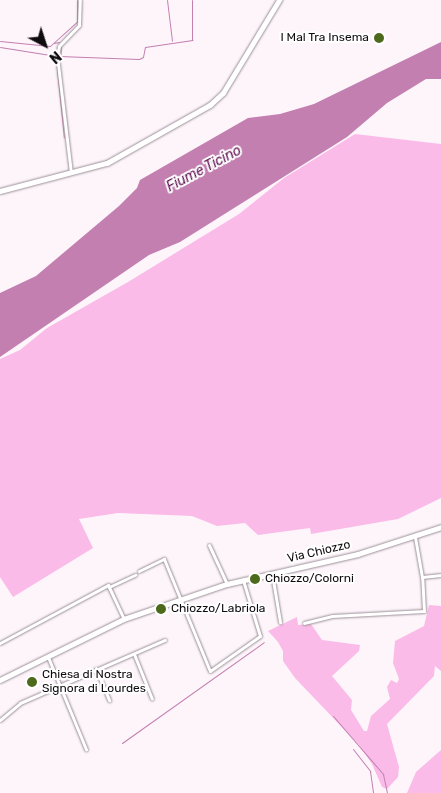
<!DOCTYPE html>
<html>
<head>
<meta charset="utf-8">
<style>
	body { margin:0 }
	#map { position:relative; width:441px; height:793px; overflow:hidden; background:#fef5fb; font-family:Rubik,sans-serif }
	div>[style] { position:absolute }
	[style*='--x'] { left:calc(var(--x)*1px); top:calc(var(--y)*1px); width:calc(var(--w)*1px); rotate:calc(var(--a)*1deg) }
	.green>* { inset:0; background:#fabbe8 }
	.water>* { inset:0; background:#c27fb0 }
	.stream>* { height:1px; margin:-0.5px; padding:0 0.5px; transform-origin:0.5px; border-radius:0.5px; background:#c27fb0 }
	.roads { filter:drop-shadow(0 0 1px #9b9098) drop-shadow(0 0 1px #9b9098) }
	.street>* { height:3px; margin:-1.5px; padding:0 1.5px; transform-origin:1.5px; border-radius:1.5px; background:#fff }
	.secondary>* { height:4.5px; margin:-2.25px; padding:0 2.25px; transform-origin:2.25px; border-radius:2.25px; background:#fff }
	.dots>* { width:14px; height:14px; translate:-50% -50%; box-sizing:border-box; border:2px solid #fff; border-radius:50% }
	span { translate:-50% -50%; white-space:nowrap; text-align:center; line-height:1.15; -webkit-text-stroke:4px #fff; paint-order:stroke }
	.poi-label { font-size:12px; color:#0f0b0e }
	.right { translate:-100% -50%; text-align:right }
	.left { translate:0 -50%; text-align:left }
	.street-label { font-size:12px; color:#0f0b0e }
	.water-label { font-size:14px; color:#5e0c4f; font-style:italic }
	.north { position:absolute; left:20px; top:20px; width:50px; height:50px; -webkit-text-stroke:4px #fff; paint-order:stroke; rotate:140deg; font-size:14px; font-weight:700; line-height:20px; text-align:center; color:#0f0b0e }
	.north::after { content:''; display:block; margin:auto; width:18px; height:22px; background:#0f0b0e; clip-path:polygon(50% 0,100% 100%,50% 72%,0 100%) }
</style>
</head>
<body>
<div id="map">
	<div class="green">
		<i style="clip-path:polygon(355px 134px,441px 144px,441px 498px,398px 519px,311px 534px,310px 528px,258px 535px,245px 523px,217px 526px,192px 516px,118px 513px,79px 519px,93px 548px,13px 597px,0 577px,0 359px,20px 350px,47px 328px,128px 282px,239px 214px,284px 178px)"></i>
		<i style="clip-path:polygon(429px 605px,441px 606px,441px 671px,435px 666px,434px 676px,387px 724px,399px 767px,398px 777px,387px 789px,382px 787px,372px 764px,359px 745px,295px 678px,283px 661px,283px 651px,278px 642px,268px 631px,297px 617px,298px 625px,311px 624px,322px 640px,360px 645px,359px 651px,332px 676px,352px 700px,351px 710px,364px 731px,367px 731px,371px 716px,390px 699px,387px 687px,391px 680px,397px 683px,399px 679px,393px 663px,395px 641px,424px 626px)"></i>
		<i style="clip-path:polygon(441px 750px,441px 793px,407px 793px,416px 772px)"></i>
	</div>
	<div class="water">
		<i style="clip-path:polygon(441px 42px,441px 79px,426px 79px,387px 103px,347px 137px,180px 242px,149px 255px,0 357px,0 293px,36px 276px,119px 206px,137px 188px,140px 180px,248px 118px,280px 114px,314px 104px)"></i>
	</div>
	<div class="stream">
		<i style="--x:167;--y:0;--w:41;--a:83"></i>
		<i style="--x:0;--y:41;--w:50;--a:5.7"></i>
		<i style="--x:50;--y:46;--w:36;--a:-42"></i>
		<i style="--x:77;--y:22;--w:22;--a:-90"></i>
		<i style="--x:54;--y:43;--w:5;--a:-11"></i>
		<i style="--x:0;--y:47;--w:57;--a:9.1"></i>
		<i style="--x:55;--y:50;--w:88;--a:84.2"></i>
		<i style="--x:59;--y:56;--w:80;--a:2.1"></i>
		<i style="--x:139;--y:59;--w:4;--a:-27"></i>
		<i style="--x:143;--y:57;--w:10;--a:-79"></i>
		<i style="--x:145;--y:47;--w:48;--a:-8.5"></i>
		<i style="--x:192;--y:40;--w:40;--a:-90"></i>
		<i style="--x:60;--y:61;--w:14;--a:-86"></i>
		<i style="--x:333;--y:716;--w:77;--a:49.2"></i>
		<i style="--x:383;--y:774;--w:19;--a:78"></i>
		<i style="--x:122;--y:743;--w:174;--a:-35.4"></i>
		<i style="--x:353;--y:749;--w:28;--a:52"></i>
		<i style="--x:370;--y:771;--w:22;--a:82"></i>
	</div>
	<div class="roads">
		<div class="street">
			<i style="--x:71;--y:173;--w:119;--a:-96.8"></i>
			<i style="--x:57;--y:55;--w:9;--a:-77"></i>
			<i style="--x:59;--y:46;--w:29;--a:-46"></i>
			<i style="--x:79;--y:25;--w:25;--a:-88"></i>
			<i style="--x:415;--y:537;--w:41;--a:80.1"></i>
			<i style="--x:422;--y:577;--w:19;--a:-6"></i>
			<i style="--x:209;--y:545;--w:43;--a:65.2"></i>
			<i style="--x:139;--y:571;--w:28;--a:-26"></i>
			<i style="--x:164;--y:559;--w:121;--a:67.7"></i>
			<i style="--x:210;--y:671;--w:61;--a:-35"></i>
			<i style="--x:260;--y:636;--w:59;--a:-106.9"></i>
			<i style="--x:272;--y:574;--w:49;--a:80.5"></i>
			<i style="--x:109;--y:587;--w:29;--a:-25"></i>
			<i style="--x:304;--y:623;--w:29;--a:-14"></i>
			<i style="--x:332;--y:616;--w:92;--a:-3.1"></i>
			<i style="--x:424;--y:611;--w:34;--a:-93"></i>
			<i style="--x:0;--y:643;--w:123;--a:-28.2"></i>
			<i style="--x:108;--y:585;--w:38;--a:65"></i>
			<i style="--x:134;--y:654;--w:48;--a:68.2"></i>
			<i style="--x:48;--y:657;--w:100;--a:67.6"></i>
			<i style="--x:96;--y:669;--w:34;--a:67"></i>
			<i style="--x:0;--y:720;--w:26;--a:-40"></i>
			<i style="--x:20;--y:703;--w:158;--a:-23.5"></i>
		</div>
		<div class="secondary">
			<i style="--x:0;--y:191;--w:111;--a:-14.7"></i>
			<i style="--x:107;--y:163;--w:118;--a:-29.4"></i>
			<i style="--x:210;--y:105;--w:18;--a:-43"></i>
			<i style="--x:223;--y:93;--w:109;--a:-58.9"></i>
			<i style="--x:0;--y:680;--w:138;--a:-26.2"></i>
			<i style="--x:124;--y:619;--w:109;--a:-18.8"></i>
			<i style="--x:227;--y:584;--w:134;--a:-12.9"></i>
			<i style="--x:358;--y:554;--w:87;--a:-18"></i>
		</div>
	</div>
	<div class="dots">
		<i style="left:379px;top:38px;background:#4d691b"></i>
		<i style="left:255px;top:579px;background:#4d691b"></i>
		<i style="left:161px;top:609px;background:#4d691b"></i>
		<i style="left:32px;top:682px;background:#4d691b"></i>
	</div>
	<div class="poi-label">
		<span class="right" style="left:369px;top:38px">I Mal Tra Insema</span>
		<span class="left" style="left:265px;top:579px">Chiozzo/Colorni</span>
		<span class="left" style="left:171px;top:609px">Chiozzo/Labriola</span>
		<span class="left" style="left:42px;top:682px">Chiesa di Nostra<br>Signora di Lourdes</span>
	</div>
	<div class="street-label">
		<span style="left:319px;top:552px;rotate:-13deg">Via Chiozzo</span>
	</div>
	<div class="water-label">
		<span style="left:204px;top:169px;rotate:-28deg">Fiume Ticino</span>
	</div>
	<div class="north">N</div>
</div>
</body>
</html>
